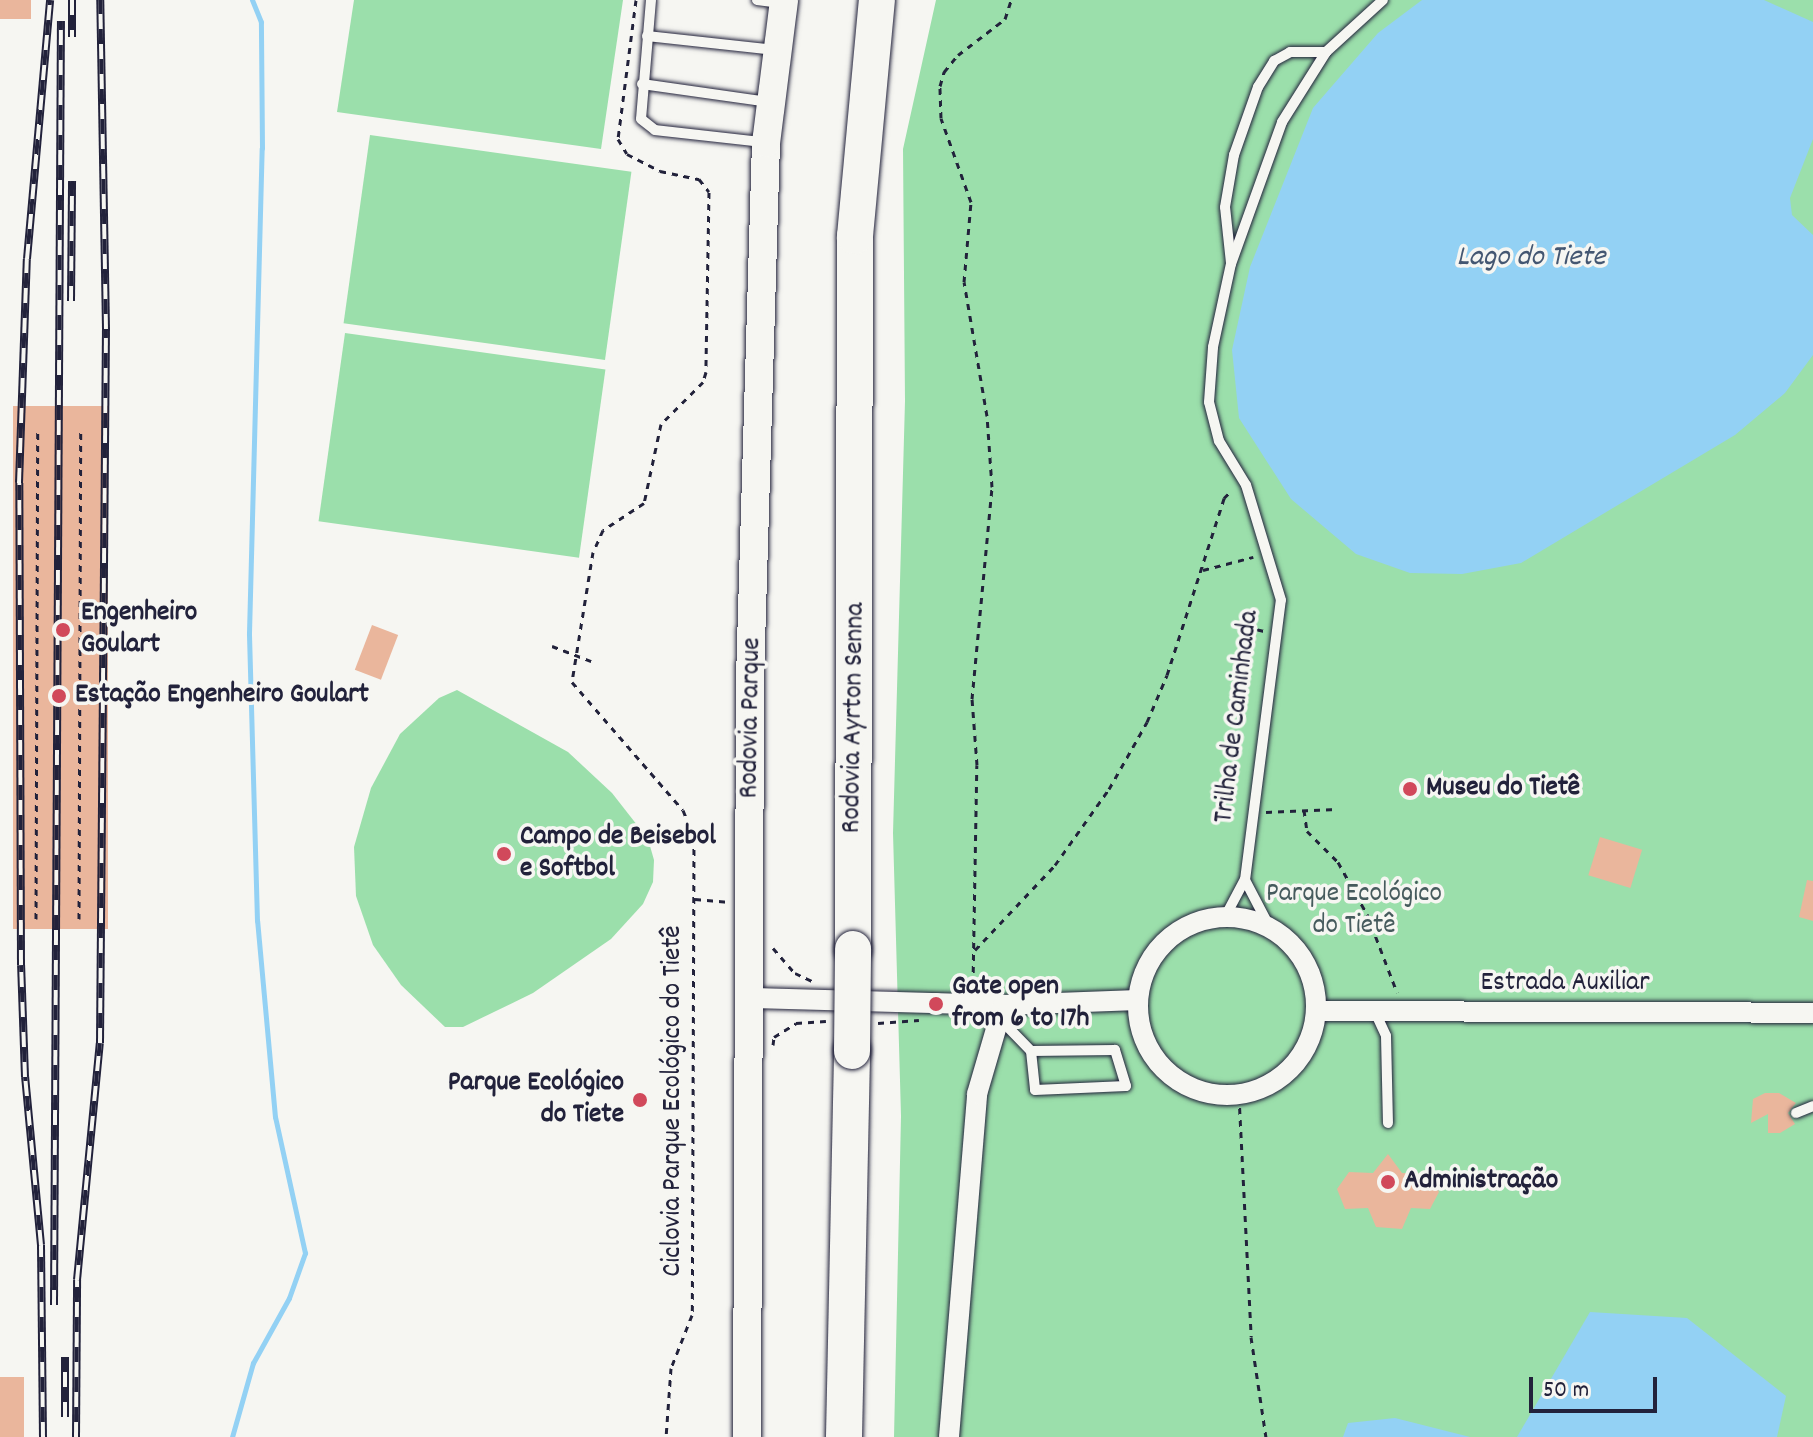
<!DOCTYPE html>
<html>
<head>
<meta charset="utf-8">
<style>
	body { margin:0 }
	#map { position:relative; width:1813px; height:1437px; overflow:hidden; background:#f6f6f2; font-family:Dekko,sans-serif }
	div>[style] { position:absolute }
	[style*='--x'] { left:calc(var(--x)*1px); top:calc(var(--y)*1px); width:calc(var(--w)*1px); rotate:calc(var(--a)*1deg) }
	.green>* { inset:0; background:#9bdfab; transform-origin:0 0 }
	.water>* { inset:0; background:#93d1f4 }
	.stream>* { height:5px; margin:-2.5px; padding:0 2.5px; transform-origin:2.5px; border-radius:2.5px; background:#93d1f4 }
	.building>* { inset:0; background:#eab69c; transform-origin:0 0 }
	.path>* { height:3px; margin-top:-1.5px; transform-origin:0; background:repeating-linear-gradient(90deg,#22223b 0 6px,transparent 0 12px) }
	.roads { filter:drop-shadow(0 0 2px #22223b) drop-shadow(0 0 2px #22223b) }
	.lane>* { height:10px; margin:-5px; padding:0 5px; transform-origin:5px; border-radius:5px; background:#f6f6f2 }
	.street>* { height:20px; margin:-10px; padding:0 10px; transform-origin:10px; border-radius:10px; background:#f6f6f2 }
	.street>.ring { margin:-10px; padding:0; box-sizing:content-box; background:none; border:20px solid #f6f6f2; border-radius:50% }
	.secondary>* { height:28px; margin:-14px; padding:0 14px; transform-origin:14px; border-radius:14px; background:#f6f6f2 }
	.highway>* { height:36px; margin:-18px; padding:0 18px; transform-origin:18px; border-radius:18px; background:#f6f6f2 }
	.rail>* { height:8px; margin-top:-4px; transform-origin:0; background:repeating-linear-gradient(90deg,#f6f6f2 0 15px,#22223b 0 30px); box-sizing:border-box; border-block:2px solid #22223b }
	.bridges { filter:drop-shadow(0 0 2px #22223b) drop-shadow(0 0 2px #22223b) }
	.highway-bridge>* { height:36px; margin:-18px; padding:0 18px; transform-origin:18px; border-radius:18px; background:#f6f6f2 }
	.dots>* { width:22px; height:22px; translate:-50% -50%; box-sizing:border-box; border:4px solid #f6f6f2; border-radius:50% }
	span { translate:-50% -50%; white-space:nowrap; text-align:center; line-height:1.15; -webkit-text-stroke:7px #f6f6f2; paint-order:stroke }
	.poi-label { font-size:28px; color:#22223b; font-weight:700 }
	.left { translate:0 -50%; text-align:left }
	.right { translate:-100% -50%; text-align:right }
	.street-label { font-size:28px; color:#22223b }
	.park-label { font-size:28px; color:#465b5d }
	.water-label { font-size:30px; color:#445772; font-style:italic }
	.scale { position:absolute; left:1529px; top:1377px; width:128px; height:36px; box-sizing:border-box; border:4px solid #22223b; border-top:0; padding-left:10px; font-size:24px; line-height:28px; white-space:nowrap; color:#22223b; -webkit-text-stroke:6px #f6f6f2; paint-order:stroke }
</style>
</head>
<body>
<div id="map">
	<div class="green">
		<i style="clip-path:polygon(354px 0,623px 0,601px 149px,337px 112px)"></i>
		<i style="clip-path:polygon(936px 0,1813px 0,1813px 1437px,894px 1437px,901px 1116px,893px 833px,905px 401px,903px 149px)"></i>
		<i style="left:370px;top:135px;width:264px;height:190px;rotate:8deg"></i>
		<i style="left:345px;top:333px;width:263px;height:190px;rotate:8deg"></i>
		<i style="clip-path:polygon(457px 690px,568px 752px,612px 793px,648px 839px,654px 860px,653px 882px,643px 904px,611px 939px,533px 993px,463px 1027px,445px 1027px,401px 985px,373px 945px,356px 896px,354px 847px,371px 788px,400px 734px,439px 698px)"></i>
	</div>
	<div class="water">
		<i style="clip-path:polygon(1422px 0,1764px 0,1813px 22px,1813px 139px,1790px 198px,1792px 215px,1813px 235px,1813px 355px,1785px 393px,1735px 435px,1521px 563px,1462px 574px,1410px 573px,1356px 554px,1291px 499px,1239px 418px,1232px 350px,1250px 267px,1313px 108px,1378px 33px)"></i>
		<i style="clip-path:polygon(1590px 1312px,1687px 1318px,1786px 1396px,1777px 1437px,1517px 1437px)"></i>
		<i style="clip-path:polygon(1395px 1418px,1470px 1437px,1343px 1437px,1348px 1423px)"></i>
	</div>
	<div class="stream">
		<i style="--x:232;--y:1437;--w:77;--a:-74.2"></i>
		<i style="--x:253;--y:1363;--w:74;--a:-61"></i>
		<i style="--x:289;--y:1298;--w:48;--a:-70.4"></i>
		<i style="--x:305;--y:1253;--w:139;--a:-102.4"></i>
		<i style="--x:275;--y:1117;--w:197;--a:-95.2"></i>
		<i style="--x:257;--y:921;--w:288;--a:-91.6"></i>
		<i style="--x:249;--y:633;--w:485;--a:-88.5"></i>
		<i style="--x:262;--y:148;--w:126;--a:-90.5"></i>
		<i style="--x:261;--y:22;--w:24;--a:-112"></i>
	</div>
	<div class="building">
		<i style="left:0;top:0;width:31px;height:19px"></i>
		<i style="left:13px;top:406px;width:95px;height:523px"></i>
		<i style="left:372px;top:625px;width:28px;height:48px;rotate:21deg"></i>
		<i style="left:1600px;top:837px;width:44px;height:40px;rotate:17deg"></i>
		<i style="clip-path:polygon(1807px 880px,1813px 881px,1813px 921px,1799px 917px)"></i>
		<i style="clip-path:polygon(1765px 1093px,1779px 1093px,1796px 1103px,1788px 1113px,1795px 1124px,1780px 1133px,1768px 1133px,1768px 1114px,1751px 1123px,1753px 1099px)"></i>
		<i style="clip-path:polygon(1388px 1154px,1402px 1173px,1430px 1174px,1439px 1192px,1430px 1209px,1411px 1208px,1402px 1229px,1376px 1227px,1368px 1208px,1345px 1209px,1337px 1189px,1349px 1172px,1373px 1173px)"></i>
		<i style="left:0;top:1377px;width:24px;height:60px"></i>
	</div>
	<div class="path">
		<i style="--x:636;--y:0;--w:140;--a:97.4"></i>
		<i style="--x:618;--y:139;--w:17;--a:59"></i>
		<i style="--x:627;--y:154;--w:37;--a:27"></i>
		<i style="--x:660;--y:171;--w:40;--a:12"></i>
		<i style="--x:699;--y:179;--w:16;--a:52"></i>
		<i style="--x:709;--y:192;--w:180;--a:91"></i>
		<i style="--x:706;--y:372;--w:10;--a:107"></i>
		<i style="--x:703;--y:382;--w:59;--a:135"></i>
		<i style="--x:661;--y:424;--w:81;--a:102.1"></i>
		<i style="--x:644;--y:503;--w:49;--a:146.6"></i>
		<i style="--x:603;--y:530;--w:24;--a:114"></i>
		<i style="--x:593;--y:552;--w:132;--a:99.2"></i>
		<i style="--x:572;--y:682;--w:169;--a:49.1"></i>
		<i style="--x:683;--y:810;--w:29;--a:68"></i>
		<i style="--x:694;--y:837;--w:478;--a:90.2"></i>
		<i style="--x:692;--y:1315;--w:57;--a:111.6"></i>
		<i style="--x:671;--y:1368;--w:69;--a:94.1"></i>
		<i style="--x:1203;--y:570;--w:52;--a:-14.6"></i>
		<i style="--x:1234;--y:624;--w:32;--a:13"></i>
		<i style="--x:552;--y:646;--w:42;--a:21"></i>
		<i style="--x:1304;--y:810;--w:21;--a:82"></i>
		<i style="--x:1307;--y:831;--w:44;--a:45"></i>
		<i style="--x:1338;--y:862;--w:60;--a:60.9"></i>
		<i style="--x:1367;--y:914;--w:84;--a:69"></i>
		<i style="--x:1266;--y:812;--w:71;--a:-2.4"></i>
		<i style="--x:695;--y:899;--w:32;--a:5"></i>
		<i style="--x:36;--y:919;--w:491;--a:-89.8"></i>
		<i style="--x:79;--y:919;--w:491;--a:-89.8"></i>
		<i style="--x:773;--y:948;--w:33;--a:49"></i>
		<i style="--x:795;--y:973;--w:19;--a:25"></i>
		<i style="--x:975;--y:950;--w:117;--a:-46.7"></i>
		<i style="--x:1055;--y:865;--w:93;--a:-54.6"></i>
		<i style="--x:1109;--y:789;--w:77;--a:-60.4"></i>
		<i style="--x:1147;--y:722;--w:51;--a:-66.9"></i>
		<i style="--x:1167;--y:675;--w:186;--a:-72.1"></i>
		<i style="--x:1224;--y:498;--w:11;--a:-45"></i>
		<i style="--x:973;--y:984;--w:219;--a:-89"></i>
		<i style="--x:977;--y:765;--w:66;--a:-94.3"></i>
		<i style="--x:972;--y:699;--w:213;--a:-84.6"></i>
		<i style="--x:992;--y:487;--w:71;--a:-94"></i>
		<i style="--x:987;--y:416;--w:136;--a:-99.7"></i>
		<i style="--x:964;--y:282;--w:80;--a:-85"></i>
		<i style="--x:971;--y:202;--w:89;--a:-109.7"></i>
		<i style="--x:941;--y:118;--w:32;--a:-92"></i>
		<i style="--x:940;--y:86;--w:15;--a:-74"></i>
		<i style="--x:944;--y:72;--w:22;--a:-51"></i>
		<i style="--x:958;--y:55;--w:59;--a:-37.5"></i>
		<i style="--x:1005;--y:19;--w:20;--a:-72"></i>
		<i style="--x:878;--y:1023;--w:41;--a:-4.2"></i>
		<i style="--x:773;--y:1045;--w:8;--a:-83"></i>
		<i style="--x:774;--y:1037;--w:26;--a:-32"></i>
		<i style="--x:796;--y:1023;--w:30;--a:-4"></i>
		<i style="--x:1239;--y:1096;--w:241;--a:87.1"></i>
		<i style="--x:1251;--y:1337;--w:101;--a:81.5"></i>
	</div>
	<div class="roads">
		<div class="lane">
			<i style="--x:651;--y:0;--w:119;--a:94.8"></i>
			<i style="--x:641;--y:119;--w:18;--a:38"></i>
			<i style="--x:655;--y:130;--w:108;--a:6.4"></i>
			<i style="--x:757;--y:0;--w:24;--a:7"></i>
			<i style="--x:647;--y:36;--w:129;--a:6.2"></i>
			<i style="--x:642;--y:84;--w:127;--a:8.1"></i>
			<i style="--x:1231;--y:263;--w:56;--a:-96.1"></i>
			<i style="--x:1225;--y:207;--w:53;--a:-80.2"></i>
			<i style="--x:1234;--y:155;--w:72;--a:-70.6"></i>
			<i style="--x:1258;--y:87;--w:31;--a:-58"></i>
			<i style="--x:1274;--y:61;--w:18;--a:-29"></i>
			<i style="--x:1290;--y:52;--w:36;--a:0"></i>
			<i style="--x:1245;--y:880;--w:52;--a:62.4"></i>
			<i style="--x:1226;--y:915;--w:40;--a:-62"></i>
			<i style="--x:1245;--y:880;--w:282;--a:-82.7"></i>
			<i style="--x:1281;--y:600;--w:120;--a:-106.9"></i>
			<i style="--x:1246;--y:485;--w:52;--a:-121.5"></i>
			<i style="--x:1219;--y:441;--w:40;--a:-104.4"></i>
			<i style="--x:1209;--y:402;--w:55;--a:-85.8"></i>
			<i style="--x:1213;--y:347;--w:85;--a:-77.8"></i>
			<i style="--x:1231;--y:264;--w:151;--a:-70.2"></i>
			<i style="--x:1282;--y:122;--w:83;--a:-57.8"></i>
			<i style="--x:1326;--y:52;--w:77;--a:-42.4"></i>
			<i style="--x:1375;--y:1012;--w:26;--a:65"></i>
			<i style="--x:1386;--y:1036;--w:87;--a:88.7"></i>
			<i style="--x:999;--y:1018;--w:46;--a:45.9"></i>
			<i style="--x:1031;--y:1051;--w:39;--a:84"></i>
			<i style="--x:1035;--y:1090;--w:91;--a:-2.5"></i>
			<i style="--x:1126;--y:1086;--w:38;--a:-107"></i>
			<i style="--x:1115;--y:1050;--w:84;--a:179.3"></i>
			<i style="--x:1796;--y:1113;--w:18;--a:-22"></i>
		</div>
		<div class="street">
			<i class="ring" style="left:1138px;top:917px;width:158px;height:158px"></i>
			<i style="--x:753;--y:998;--w:250;--a:1.6"></i>
			<i style="--x:1003;--y:1005;--w:135;--a:-2.1"></i>
			<i style="--x:1317;--y:1011;--w:496;--a:0.2"></i>
			<i style="--x:949;--y:1437;--w:344;--a:-85.3"></i>
			<i style="--x:977;--y:1094;--w:93;--a:-73.7"></i>
		</div>
		<div class="secondary">
			<i style="--x:747;--y:1437;--w:759;--a:-89.77"></i>
			<i style="--x:750;--y:678;--w:535;--a:-88.29"></i>
			<i style="--x:766;--y:143;--w:144;--a:-82.8"></i>
		</div>
		<div class="highway">
			<i style="--x:853;--y:949;--w:713;--a:-89.84"></i>
			<i style="--x:855;--y:236;--w:237;--a:-84.7"></i>
			<i style="--x:844;--y:1437;--w:386;--a:-88.8"></i>
		</div>
	</div>
	<div class="rail">
		<i style="--x:72;--y:0;--w:37;--a:90"></i>
		<i style="--x:71;--y:301;--w:120;--a:-89.5"></i>
		<i style="--x:54;--y:1305;--w:1284;--a:-89.69"></i>
		<i style="--x:65;--y:1417;--w:60;--a:-90"></i>
		<i style="--x:43;--y:1437;--w:192;--a:-90.6"></i>
		<i style="--x:41;--y:1245;--w:169;--a:-95.4"></i>
		<i style="--x:25;--y:1077;--w:112;--a:-92"></i>
		<i style="--x:21;--y:965;--w:482;--a:-90.2"></i>
		<i style="--x:19;--y:483;--w:224;--a:-88"></i>
		<i style="--x:27;--y:259;--w:260;--a:-84.9"></i>
		<i style="--x:76;--y:1437;--w:157;--a:-89.6"></i>
		<i style="--x:77;--y:1280;--w:238;--a:-84.5"></i>
		<i style="--x:100;--y:1043;--w:714;--a:-89.52"></i>
		<i style="--x:106;--y:329;--w:329;--a:-91"></i>
	</div>
	<div class="bridges">
		<div class="highway-bridge">
			<i style="--x:852;--y:1051;--w:102;--a:-89.4"></i>
		</div>
	</div>
	<div class="dots">
		<i style="left:63px;top:630px;background:#d1495b"></i>
		<i style="left:59px;top:696px;background:#d1495b"></i>
		<i style="left:1410px;top:789px;background:#d1495b"></i>
		<i style="left:504px;top:854px;background:#d1495b"></i>
		<i style="left:936px;top:1004px;background:#d1495b"></i>
		<i style="left:640px;top:1100px;background:#d1495b"></i>
		<i style="left:1388px;top:1182px;background:#d1495b"></i>
	</div>
	<div class="poi-label">
		<span class="left" style="left:81px;top:630px">Engenheiro<br>Goulart</span>
		<span class="left" style="left:75px;top:696px">Estação Engenheiro Goulart</span>
		<span class="left" style="left:1426px;top:789px">Museu do Tietê</span>
		<span class="left" style="left:520px;top:854px">Campo de Beisebol<br>e Softbol</span>
		<span class="left" style="left:952px;top:1004px">Gate open<br>from 6 to 17h</span>
		<span class="right" style="left:624px;top:1100px">Parque Ecológico<br>do Tiete</span>
		<span class="left" style="left:1404px;top:1182px">Administração</span>
	</div>
	<div class="street-label">
		<span style="left:1238px;top:717px;rotate:-83deg">Trilha de Caminhada</span>
		<span style="left:752px;top:718px;rotate:-89deg">Rodovia Parque</span>
		<span style="left:855px;top:718px;rotate:-89deg">Rodovia Ayrton Senna</span>
		<span style="left:1565px;top:984px">Estrada Auxiliar</span>
		<span style="left:674px;top:1101px;rotate:-90deg">Ciclovia Parque Ecológico do Tietê</span>
	</div>
	<div class="park-label">
		<span style="left:1354px;top:911px">Parque Ecológico<br>do Tietê</span>
	</div>
	<div class="water-label">
		<span style="left:1531px;top:259px">Lago do Tiete</span>
	</div>
	<div class="scale">50 m</div>
</div>
</body>
</html>
